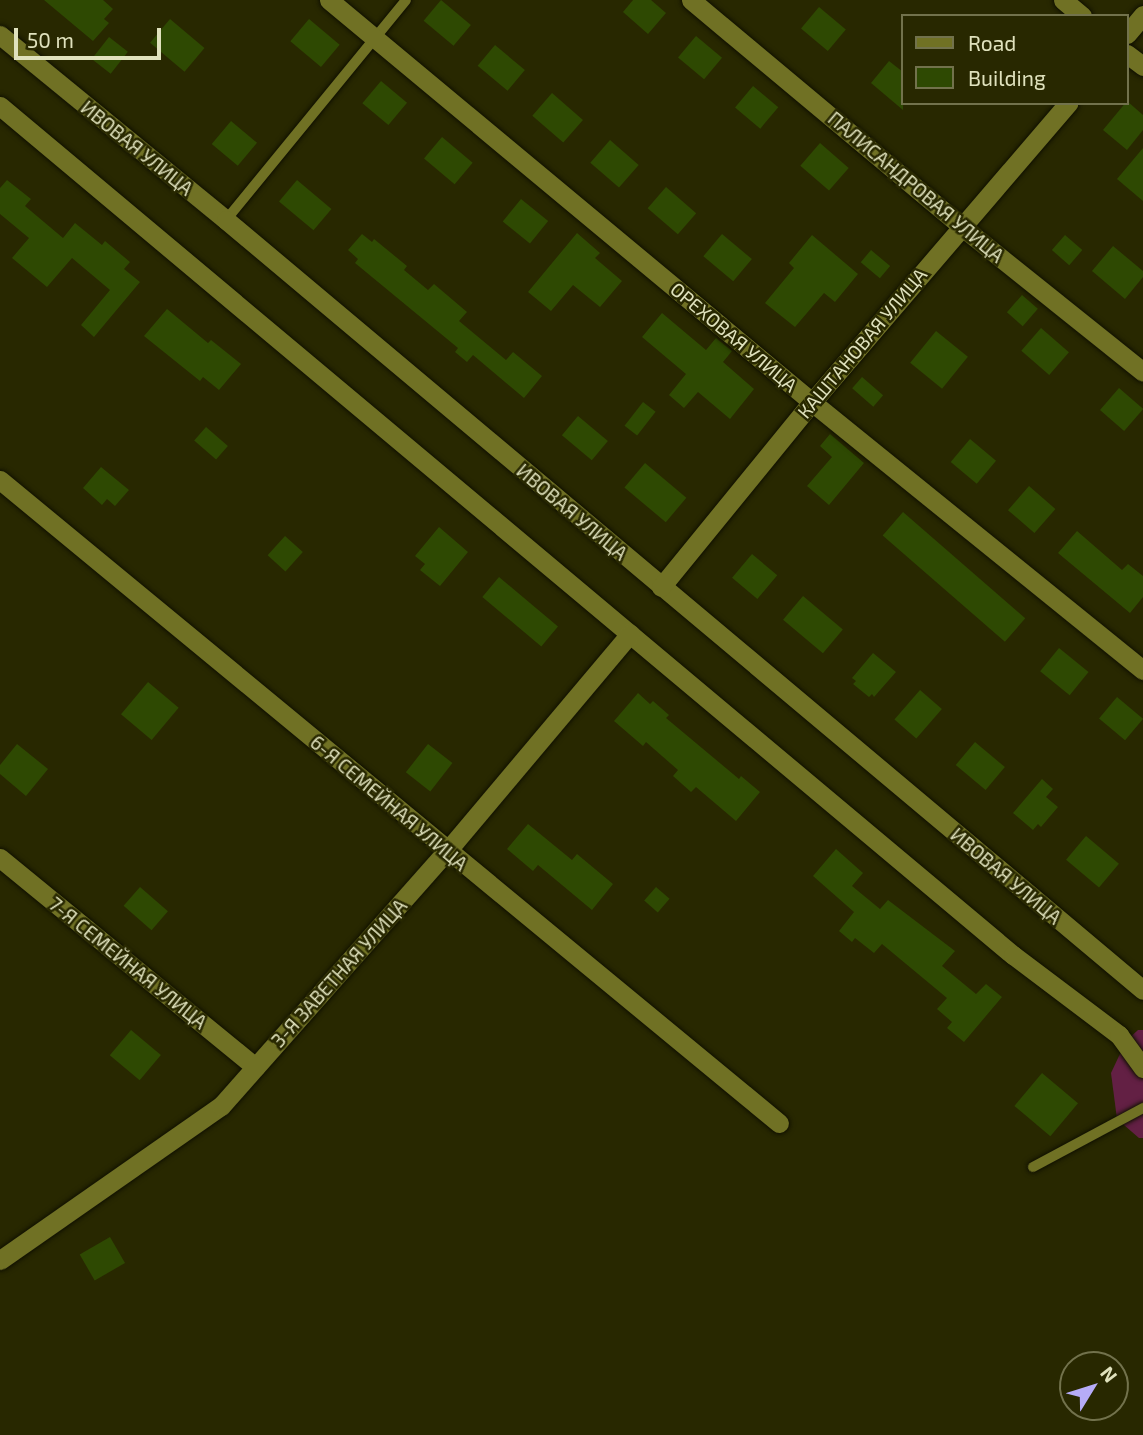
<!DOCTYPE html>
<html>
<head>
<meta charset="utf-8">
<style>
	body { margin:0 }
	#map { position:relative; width:1143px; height:1435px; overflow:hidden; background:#282800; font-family:"Exo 2",sans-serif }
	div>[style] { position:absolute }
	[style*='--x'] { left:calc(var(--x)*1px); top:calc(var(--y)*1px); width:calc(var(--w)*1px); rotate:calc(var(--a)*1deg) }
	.green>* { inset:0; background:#632044 }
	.building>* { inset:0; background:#2e4902; transform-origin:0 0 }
	.roads { filter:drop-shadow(0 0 2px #101000) drop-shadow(0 0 2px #101000) }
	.service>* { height:10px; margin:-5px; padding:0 5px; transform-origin:5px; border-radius:5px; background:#707124 }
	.minor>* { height:19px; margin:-9.5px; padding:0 9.5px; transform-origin:9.5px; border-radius:9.5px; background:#707124 }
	span { translate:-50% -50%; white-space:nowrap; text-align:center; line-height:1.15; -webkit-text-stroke:5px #282800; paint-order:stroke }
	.street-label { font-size:19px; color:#e0e2bd }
	.legend { position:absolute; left:901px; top:14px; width:228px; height:91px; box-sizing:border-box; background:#282800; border:2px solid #72724c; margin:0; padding:9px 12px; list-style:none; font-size:21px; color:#e0e2bd }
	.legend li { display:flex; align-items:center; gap:14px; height:35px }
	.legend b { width:35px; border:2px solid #72724c }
	.north { position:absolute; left:1059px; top:1351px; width:70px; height:70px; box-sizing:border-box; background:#282800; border:2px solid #72724c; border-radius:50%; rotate:52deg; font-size:19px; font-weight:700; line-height:28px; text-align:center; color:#e0e2bd }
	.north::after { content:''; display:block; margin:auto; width:24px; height:32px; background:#b6acf8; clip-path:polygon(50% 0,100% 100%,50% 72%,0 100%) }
	.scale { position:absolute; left:14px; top:28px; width:147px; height:32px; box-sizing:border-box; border:4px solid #e0e2bd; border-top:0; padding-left:9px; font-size:21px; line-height:24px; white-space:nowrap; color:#e0e2bd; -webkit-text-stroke:5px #282800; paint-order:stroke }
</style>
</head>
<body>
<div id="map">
	<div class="green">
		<i style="clip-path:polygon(1138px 1030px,1143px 1030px,1143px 1138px,1139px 1138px,1117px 1119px,1111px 1073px,1126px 1041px)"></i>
	</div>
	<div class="building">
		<i style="clip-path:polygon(44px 0,103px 0,113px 9px,104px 19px,109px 23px,93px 41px)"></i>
		<i style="left:441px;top:0;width:39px;height:27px;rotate:40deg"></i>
		<i style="clip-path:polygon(633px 0,651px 0,666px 13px,648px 34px,623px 12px)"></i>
		<i style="left:819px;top:7px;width:35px;height:28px;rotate:40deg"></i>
		<i style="left:170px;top:19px;width:45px;height:31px;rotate:40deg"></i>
		<i style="left:309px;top:19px;width:40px;height:29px;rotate:40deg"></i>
		<i style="left:696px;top:36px;width:34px;height:28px;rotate:40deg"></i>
		<i style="left:109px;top:37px;width:24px;height:28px;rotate:38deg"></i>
		<i style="left:495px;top:45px;width:39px;height:27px;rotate:40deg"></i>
		<i style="clip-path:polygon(889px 61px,903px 72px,903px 110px,871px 83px)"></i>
		<i style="left:381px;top:81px;width:34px;height:29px;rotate:40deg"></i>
		<i style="left:753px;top:86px;width:33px;height:28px;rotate:40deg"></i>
		<i style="left:552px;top:93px;width:41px;height:30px;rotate:41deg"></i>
		<i style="clip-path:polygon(1127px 101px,1143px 115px,1143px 130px,1127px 150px,1103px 130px)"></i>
		<i style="left:231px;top:121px;width:34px;height:30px;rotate:40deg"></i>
		<i style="left:442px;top:137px;width:40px;height:28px;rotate:40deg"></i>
		<i style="left:610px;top:140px;width:38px;height:30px;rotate:41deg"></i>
		<i style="left:820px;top:143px;width:38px;height:30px;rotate:41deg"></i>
		<i style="clip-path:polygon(1143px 148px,1143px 201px,1117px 179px)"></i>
		<i style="clip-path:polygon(7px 180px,31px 199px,25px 206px,63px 238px,75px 223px,102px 245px,105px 241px,130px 262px,124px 269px,140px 282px,94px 337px,81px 325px,110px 290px,72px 258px,47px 287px,12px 258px,29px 238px,0 214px,0 188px)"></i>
		<i style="left:297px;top:180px;width:45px;height:28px;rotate:40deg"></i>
		<i style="left:666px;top:187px;width:40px;height:28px;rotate:41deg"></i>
		<i style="left:521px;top:199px;width:35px;height:29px;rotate:39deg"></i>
		<i style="clip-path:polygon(577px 233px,600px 253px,595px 258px,622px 281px,600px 307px,573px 285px,551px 311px,528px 292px)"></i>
		<i style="clip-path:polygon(362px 234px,372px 242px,374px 239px,407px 266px,404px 270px,428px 290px,434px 284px,467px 312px,459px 321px,506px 360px,513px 352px,542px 376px,524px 398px,473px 355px,467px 362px,455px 352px,458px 348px,355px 263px,358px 259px,348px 250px)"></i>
		<i style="left:722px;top:234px;width:39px;height:29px;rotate:40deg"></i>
		<i style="clip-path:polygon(812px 235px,858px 274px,835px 302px,824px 293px,795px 327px,765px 303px,794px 268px,789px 263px)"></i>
		<i style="left:1065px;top:235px;width:23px;height:20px;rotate:41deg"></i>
		<i style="clip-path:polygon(1113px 246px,1143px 271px,1143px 277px,1125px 299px,1092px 271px)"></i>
		<i style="left:871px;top:250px;width:25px;height:16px;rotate:40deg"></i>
		<i style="left:1022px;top:295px;width:21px;height:23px;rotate:41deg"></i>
		<i style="clip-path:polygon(167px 309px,208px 343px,211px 340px,241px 364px,219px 390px,203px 377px,200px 381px,144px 336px)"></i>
		<i style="clip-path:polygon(662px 313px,706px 350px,716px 338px,732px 351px,723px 362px,754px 389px,730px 419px,698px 392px,684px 408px,669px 395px,686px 374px,642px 337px)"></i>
		<i style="left:1041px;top:328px;width:37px;height:30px;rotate:41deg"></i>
		<i style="left:936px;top:331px;width:41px;height:41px;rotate:39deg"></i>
		<i style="left:862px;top:377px;width:28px;height:15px;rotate:41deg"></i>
		<i style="left:1119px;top:388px;width:32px;height:29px;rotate:41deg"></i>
		<i style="left:643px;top:402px;width:16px;height:30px;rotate:38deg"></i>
		<i style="left:578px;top:416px;width:39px;height:25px;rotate:40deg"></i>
		<i style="left:206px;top:427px;width:29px;height:18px;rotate:41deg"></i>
		<i style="clip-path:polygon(830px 434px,864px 463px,829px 505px,807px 486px,832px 457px,820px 446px)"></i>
		<i style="left:970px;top:439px;width:34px;height:30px;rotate:40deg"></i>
		<i style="left:645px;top:463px;width:54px;height:32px;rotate:40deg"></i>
		<i style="clip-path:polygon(101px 467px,129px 490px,115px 506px,107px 499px,102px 505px,83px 488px)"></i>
		<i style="left:1029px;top:486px;width:35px;height:32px;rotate:41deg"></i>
		<i style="left:903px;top:512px;width:162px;height:31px;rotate:41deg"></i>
		<i style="clip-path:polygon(439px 527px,468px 552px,440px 586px,420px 570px,425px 564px,415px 556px)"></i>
		<i style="clip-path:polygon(1077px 531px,1122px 570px,1128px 564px,1143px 576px,1143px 597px,1130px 613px,1058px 553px)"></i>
		<i style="left:285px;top:536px;width:24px;height:26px;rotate:42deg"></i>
		<i style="left:752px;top:554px;width:33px;height:31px;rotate:40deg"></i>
		<i style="left:499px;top:577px;width:77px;height:26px;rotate:40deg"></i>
		<i style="left:803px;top:596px;width:52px;height:31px;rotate:40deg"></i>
		<i style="left:1059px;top:648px;width:38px;height:30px;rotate:39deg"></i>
		<i style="clip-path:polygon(873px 653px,896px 672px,874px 697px,872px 694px,869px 697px,853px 684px,856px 681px,852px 678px)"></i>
		<i style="left:148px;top:682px;width:40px;height:42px;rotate:40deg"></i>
		<i style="left:920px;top:690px;width:29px;height:39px;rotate:41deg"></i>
		<i style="clip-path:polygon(638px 693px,650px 704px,653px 701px,669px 715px,666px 718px,739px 779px,741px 776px,760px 792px,736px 821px,696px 787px,691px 792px,673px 776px,678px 770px,646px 742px,643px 746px,614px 721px)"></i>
		<i style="left:1117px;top:697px;width:34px;height:28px;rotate:40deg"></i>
		<i style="left:975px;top:742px;width:39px;height:30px;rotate:40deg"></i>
		<i style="clip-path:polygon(17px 744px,48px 769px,26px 796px,0 774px,0 765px)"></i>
		<i style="left:428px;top:744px;width:31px;height:36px;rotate:38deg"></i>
		<i style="clip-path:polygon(1042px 779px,1053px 789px,1046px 797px,1058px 807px,1041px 827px,1038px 824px,1033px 830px,1013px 813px)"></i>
		<i style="clip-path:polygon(528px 824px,572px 860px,577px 854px,613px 884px,592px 910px,538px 865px,533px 871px,507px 849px)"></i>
		<i style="left:1086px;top:836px;width:43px;height:31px;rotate:40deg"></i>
		<i style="clip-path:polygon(836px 849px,863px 873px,852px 886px,880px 909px,888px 900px,955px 951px,942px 966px,976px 994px,986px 984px,1002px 997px,964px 1042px,947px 1028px,952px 1022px,937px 1009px,947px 998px,882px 944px,874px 953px,855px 938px,852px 942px,839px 931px,854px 912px,813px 876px)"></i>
		<i style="left:140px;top:887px;width:37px;height:25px;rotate:41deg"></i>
		<i style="left:656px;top:887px;width:18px;height:18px;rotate:41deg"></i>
		<i style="left:131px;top:1030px;width:39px;height:33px;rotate:40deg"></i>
		<i style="left:1042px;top:1073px;width:47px;height:43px;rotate:40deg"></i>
		<i style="left:110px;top:1237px;width:30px;height:35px;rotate:60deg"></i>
	</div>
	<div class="roads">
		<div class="service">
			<i style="--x:226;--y:220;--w:284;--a:-50.7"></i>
			<i style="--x:1033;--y:1167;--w:125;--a:-28.2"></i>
		</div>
		<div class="minor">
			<i style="--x:329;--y:0;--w:628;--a:39.77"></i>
			<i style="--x:812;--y:402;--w:426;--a:39"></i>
			<i style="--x:691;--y:0;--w:352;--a:39.9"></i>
			<i style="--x:961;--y:226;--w:233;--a:38.7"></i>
			<i style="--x:1063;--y:0;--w:25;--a:40"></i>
			<i style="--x:1127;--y:34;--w:25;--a:-50"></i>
			<i style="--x:0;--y:35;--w:292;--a:39.3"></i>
			<i style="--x:226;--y:220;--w:1197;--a:40.02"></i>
			<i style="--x:1127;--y:54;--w:20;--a:37"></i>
			<i style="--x:0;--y:106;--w:1322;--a:39.97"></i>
			<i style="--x:1013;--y:955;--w:133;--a:37"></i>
			<i style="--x:1119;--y:1035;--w:41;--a:54"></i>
			<i style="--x:0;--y:480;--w:1010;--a:39.54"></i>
			<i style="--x:661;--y:587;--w:239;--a:-50.8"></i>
			<i style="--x:812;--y:402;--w:394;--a:-49.4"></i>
			<i style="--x:0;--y:858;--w:330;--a:39.3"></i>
			<i style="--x:0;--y:1260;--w:269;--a:-34.9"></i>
			<i style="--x:221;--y:1106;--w:341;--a:-48.5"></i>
			<i style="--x:447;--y:851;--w:284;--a:-49.9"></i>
		</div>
	</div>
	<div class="street-label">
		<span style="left:137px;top:148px;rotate:39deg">ИВОВАЯ УЛИЦА</span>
		<span style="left:916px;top:187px;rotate:40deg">ПАЛИСАНДРОВАЯ УЛИЦА</span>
		<span style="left:734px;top:337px;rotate:40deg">ОРЕХОВАЯ УЛИЦА</span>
		<span style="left:862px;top:343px;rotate:-50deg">КАШТАНОВАЯ УЛИЦА</span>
		<span style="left:572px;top:512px;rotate:40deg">ИВОВАЯ УЛИЦА</span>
		<span style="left:389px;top:803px;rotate:40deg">6-Я СЕМЕЙНАЯ УЛИЦА</span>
		<span style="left:1006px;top:876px;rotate:40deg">ИВОВАЯ УЛИЦА</span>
		<span style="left:128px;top:963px;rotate:39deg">7-Я СЕМЕЙНАЯ УЛИЦА</span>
		<span style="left:339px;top:973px;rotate:-48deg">3-Я ЗАВЕТНАЯ УЛИЦА</span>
	</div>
	<ul class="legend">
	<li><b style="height:9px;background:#707124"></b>Road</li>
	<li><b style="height:19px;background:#2e4902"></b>Building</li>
	</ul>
	<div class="north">N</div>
	<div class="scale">50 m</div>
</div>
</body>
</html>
